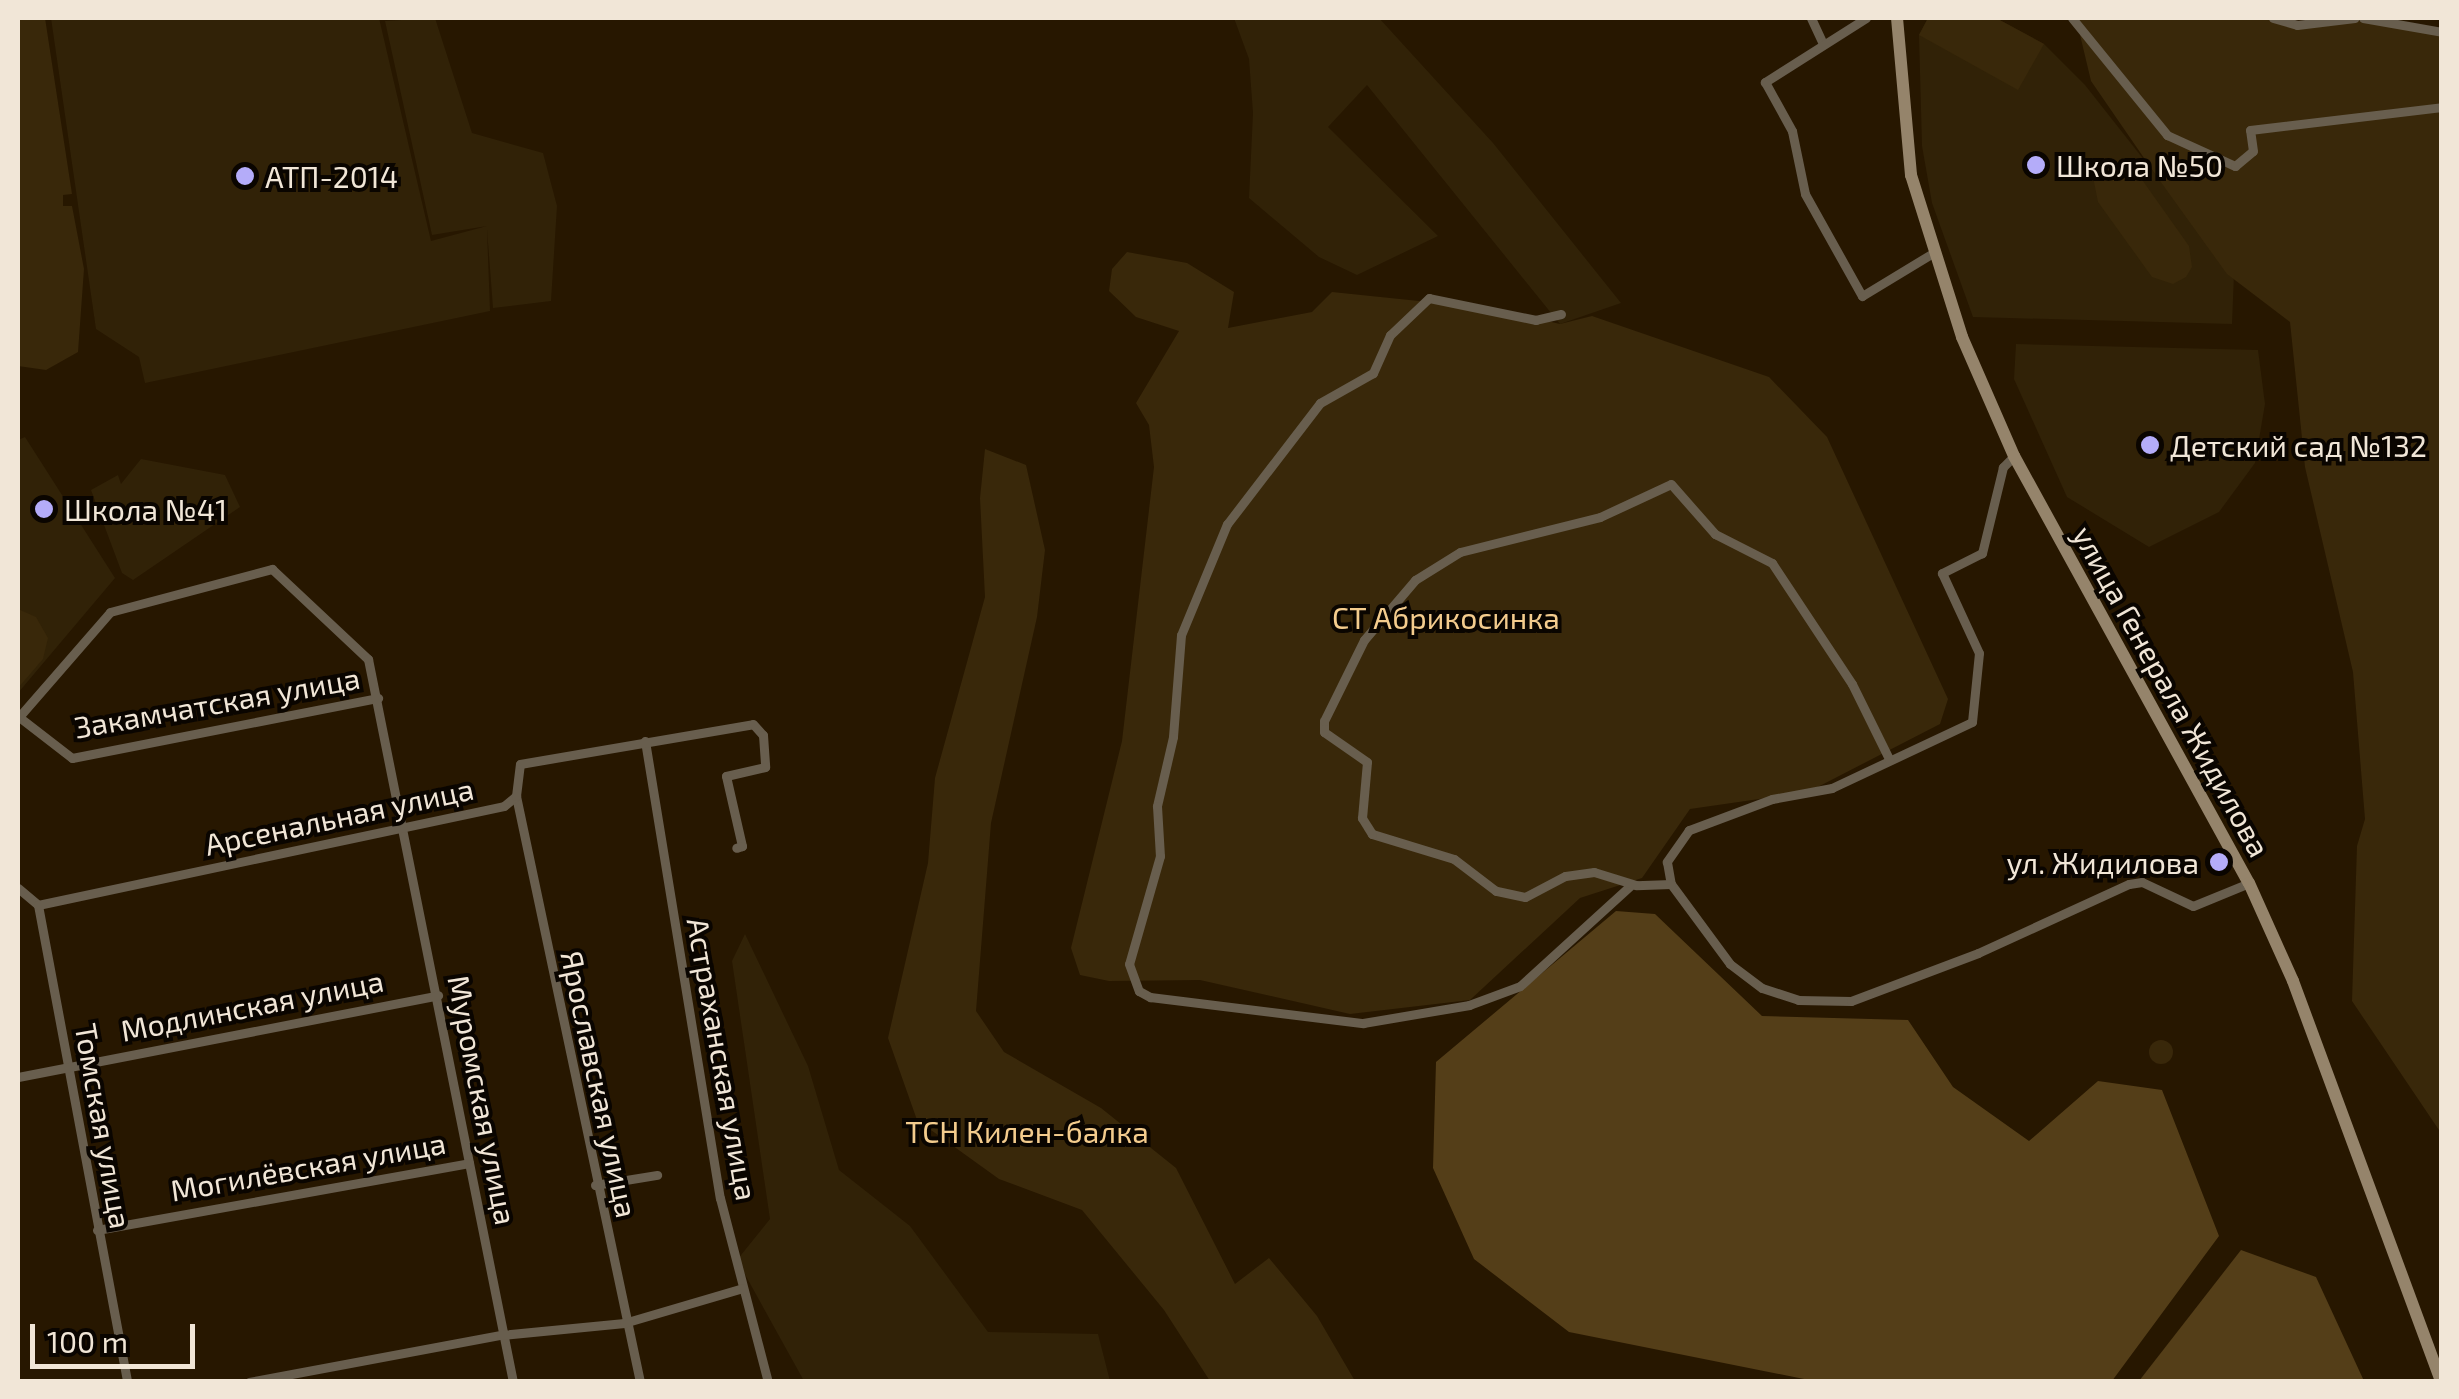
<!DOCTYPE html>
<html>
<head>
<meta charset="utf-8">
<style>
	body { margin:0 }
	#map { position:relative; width:2459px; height:1399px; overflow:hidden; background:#271700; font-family:"Exo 2",sans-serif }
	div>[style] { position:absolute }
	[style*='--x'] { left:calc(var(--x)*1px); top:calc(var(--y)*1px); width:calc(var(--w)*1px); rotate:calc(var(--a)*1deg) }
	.built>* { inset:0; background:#312207 }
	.green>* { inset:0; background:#39280a }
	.round { border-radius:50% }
	.forest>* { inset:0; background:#543e18 }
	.street>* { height:9px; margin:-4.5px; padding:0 4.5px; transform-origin:4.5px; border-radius:4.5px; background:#685e4e }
	.secondary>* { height:12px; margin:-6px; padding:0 6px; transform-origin:6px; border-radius:6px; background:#95846b }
	.dots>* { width:28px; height:28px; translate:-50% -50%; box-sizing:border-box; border:5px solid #0a0500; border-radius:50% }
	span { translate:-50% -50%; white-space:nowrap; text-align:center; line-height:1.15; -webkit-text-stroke:8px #0a0500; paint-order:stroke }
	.poi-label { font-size:30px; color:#f1e6d7 }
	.left { translate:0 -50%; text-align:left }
	.right { translate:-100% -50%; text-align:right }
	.park-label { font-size:30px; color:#f4cc8d }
	.street-label { font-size:30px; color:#f1e6d7 }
	.frame { position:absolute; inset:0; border:20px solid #f1e6d7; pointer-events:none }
	.scale { position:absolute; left:30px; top:1324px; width:165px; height:45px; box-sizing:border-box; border:5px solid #f1e6d7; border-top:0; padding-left:12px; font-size:30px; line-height:35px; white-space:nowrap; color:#f1e6d7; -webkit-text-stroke:8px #0a0500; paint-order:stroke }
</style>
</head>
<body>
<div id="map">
	<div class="built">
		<i style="clip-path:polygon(51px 18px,379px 18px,431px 241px,487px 226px,432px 235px,385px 21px,435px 18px,472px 133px,543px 153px,557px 206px,551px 301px,493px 308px,487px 229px,490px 311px,145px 383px,139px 357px,96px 329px)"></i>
		<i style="clip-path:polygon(1234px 18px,1379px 18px,1493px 143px,1621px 303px,1560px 324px,1367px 85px,1328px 127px,1438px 236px,1357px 275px,1319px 257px,1249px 198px,1253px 113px,1249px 59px)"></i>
		<i style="clip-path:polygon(1928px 18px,1996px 18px,2044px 44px,2085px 85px,2234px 274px,2232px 324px,1973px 317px,1932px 203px,1922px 146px,1919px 35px)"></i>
		<i style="clip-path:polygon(2016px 344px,2258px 350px,2265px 404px,2255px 463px,2219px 512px,2149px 547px,2067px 497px,2014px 379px)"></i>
		<i style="clip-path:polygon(25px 437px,115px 578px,18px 693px,18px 440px)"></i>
		<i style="clip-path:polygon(141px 459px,225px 475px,240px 507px,133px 580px,122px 573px,91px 490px,118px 475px,121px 484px)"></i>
		<i style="clip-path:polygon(745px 934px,808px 1066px,839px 1170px,910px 1226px,988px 1332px,1098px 1334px,1110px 1381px,804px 1381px,737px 1260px,770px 1219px,732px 961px)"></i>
	</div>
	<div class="green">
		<i style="clip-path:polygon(18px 18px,45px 18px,72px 194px,63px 195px,63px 206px,72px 206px,84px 269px,78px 352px,46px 370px,18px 366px)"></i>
		<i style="clip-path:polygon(1928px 18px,1996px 18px,2044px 44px,2018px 90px,1919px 35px)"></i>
		<i style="clip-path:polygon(2076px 18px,2277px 18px,2297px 24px,2341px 18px,2441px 30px,2441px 1133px,2352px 1001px,2357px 846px,2365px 819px,2353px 672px,2305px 467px,2290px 322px,2227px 274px,2155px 174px,2091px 81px)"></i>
		<i style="clip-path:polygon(2112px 158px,2138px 174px,2189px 246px,2192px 267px,2186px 277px,2173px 284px,2152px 277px,2098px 202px,2092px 172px)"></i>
		<i style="clip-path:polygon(1127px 252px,1187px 263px,1234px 292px,1228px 328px,1312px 312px,1332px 292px,1496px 309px,1560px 324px,1592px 316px,1769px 377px,1827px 437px,1948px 699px,1940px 724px,1808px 792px,1690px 809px,1642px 878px,1580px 898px,1470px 1000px,1350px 1014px,1200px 980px,1109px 981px,1080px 975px,1071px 948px,1122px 741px,1154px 467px,1149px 425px,1136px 403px,1179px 331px,1136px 317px,1109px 291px,1112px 269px)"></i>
		<i style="clip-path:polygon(985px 449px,1026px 465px,1045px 550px,1037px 617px,991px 823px,976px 1011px,1004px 1052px,1101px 1108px,1176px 1168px,1235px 1284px,1269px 1258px,1317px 1316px,1355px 1381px,1210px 1381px,1164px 1310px,1082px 1210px,999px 1179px,917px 1120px,888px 1038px,928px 863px,935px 778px,985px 597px,980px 498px)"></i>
		<i style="clip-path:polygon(18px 609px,36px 617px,48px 638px,43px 659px,18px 688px)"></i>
		<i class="round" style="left:2149px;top:1040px;width:24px;height:24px"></i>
	</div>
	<div class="forest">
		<i style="clip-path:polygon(1616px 911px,1655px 914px,1762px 1016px,1908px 1020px,1953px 1087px,2029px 1141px,2098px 1081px,2162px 1090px,2219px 1236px,2112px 1381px,1814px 1381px,1569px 1332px,1474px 1259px,1433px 1168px,1436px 1062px)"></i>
		<i style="clip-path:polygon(2241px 1250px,2316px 1277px,2364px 1381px,2139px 1381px)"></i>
	</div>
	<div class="street">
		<i style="--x:1811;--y:18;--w:29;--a:65"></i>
		<i style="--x:1866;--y:18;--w:120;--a:147.6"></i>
		<i style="--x:1765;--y:82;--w:56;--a:61.1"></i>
		<i style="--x:1792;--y:131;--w:64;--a:78.3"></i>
		<i style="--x:1805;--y:194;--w:117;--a:60.8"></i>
		<i style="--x:1862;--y:296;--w:83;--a:-31.2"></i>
		<i style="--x:2072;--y:18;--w:151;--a:50.9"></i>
		<i style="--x:2167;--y:135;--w:75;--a:24.5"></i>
		<i style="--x:2235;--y:166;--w:23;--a:-40"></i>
		<i style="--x:2253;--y:151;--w:21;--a:-98"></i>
		<i style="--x:2250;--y:130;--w:193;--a:-6.8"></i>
		<i style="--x:2273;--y:18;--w:25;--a:16"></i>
		<i style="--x:2297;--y:25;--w:58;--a:-6.9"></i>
		<i style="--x:2363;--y:18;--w:80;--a:10"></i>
		<i style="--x:1561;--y:314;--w:26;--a:167"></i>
		<i style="--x:1536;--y:320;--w:109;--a:-168.4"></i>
		<i style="--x:1429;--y:298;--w:54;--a:136.5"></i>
		<i style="--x:1390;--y:335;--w:42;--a:114.1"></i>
		<i style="--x:1373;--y:373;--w:61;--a:150.5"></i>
		<i style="--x:1320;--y:403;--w:153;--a:127.5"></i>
		<i style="--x:1227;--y:524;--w:120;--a:112.5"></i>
		<i style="--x:1181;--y:635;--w:102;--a:94.5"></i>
		<i style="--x:1173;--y:737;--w:71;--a:103.1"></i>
		<i style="--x:1157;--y:806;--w:50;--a:86.6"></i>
		<i style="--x:1160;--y:856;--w:112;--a:106"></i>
		<i style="--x:1129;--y:964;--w:29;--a:70"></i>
		<i style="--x:1139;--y:991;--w:13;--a:29"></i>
		<i style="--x:1150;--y:997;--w:215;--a:7"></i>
		<i style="--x:1363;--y:1023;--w:108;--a:-9.6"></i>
		<i style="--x:1469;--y:1005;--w:54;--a:-20.4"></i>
		<i style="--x:1520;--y:986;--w:151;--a:-42.3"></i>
		<i style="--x:2014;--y:456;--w:16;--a:135"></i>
		<i style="--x:2003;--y:467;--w:89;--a:103.7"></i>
		<i style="--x:1982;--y:553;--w:45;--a:153.4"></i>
		<i style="--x:1942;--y:573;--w:88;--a:65.2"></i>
		<i style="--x:1979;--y:653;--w:69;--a:95.8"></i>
		<i style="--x:1972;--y:722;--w:155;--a:154.8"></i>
		<i style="--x:1832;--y:788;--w:61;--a:169.6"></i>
		<i style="--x:1772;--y:799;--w:89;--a:159.5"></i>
		<i style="--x:1689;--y:830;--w:39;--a:125"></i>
		<i style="--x:1667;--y:862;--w:22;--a:80"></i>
		<i style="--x:1671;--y:884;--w:99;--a:53.6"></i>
		<i style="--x:1730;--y:964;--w:40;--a:37"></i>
		<i style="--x:1762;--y:988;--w:38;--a:18"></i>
		<i style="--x:1798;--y:1000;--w:53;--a:1.1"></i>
		<i style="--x:1851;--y:1001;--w:136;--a:-20.7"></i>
		<i style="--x:1978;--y:953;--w:166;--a:-24.6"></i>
		<i style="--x:2129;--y:884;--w:13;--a:-9"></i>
		<i style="--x:2142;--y:882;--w:56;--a:25.2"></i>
		<i style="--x:2193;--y:906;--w:61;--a:-22.3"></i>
		<i style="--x:19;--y:717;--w:67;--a:37.7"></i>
		<i style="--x:72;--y:758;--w:312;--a:-11.1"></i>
		<i style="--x:18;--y:718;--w:140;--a:-49"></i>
		<i style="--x:110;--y:612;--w:168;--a:-14.9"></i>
		<i style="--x:272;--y:569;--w:132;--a:43.2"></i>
		<i style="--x:368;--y:659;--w:737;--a:78.66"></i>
		<i style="--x:645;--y:741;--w:463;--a:80.7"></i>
		<i style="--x:720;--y:1198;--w:190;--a:75.4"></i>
		<i style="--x:516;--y:796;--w:599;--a:78.05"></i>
		<i style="--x:1671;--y:884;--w:35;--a:178"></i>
		<i style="--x:1636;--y:885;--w:44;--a:-162.8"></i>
		<i style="--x:1594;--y:872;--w:29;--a:172"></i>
		<i style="--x:1565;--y:876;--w:45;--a:152.3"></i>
		<i style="--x:1525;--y:897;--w:30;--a:-168"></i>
		<i style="--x:1496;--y:891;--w:53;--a:-142.7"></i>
		<i style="--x:1454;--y:859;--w:86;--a:-163"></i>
		<i style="--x:1372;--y:834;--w:19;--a:-122"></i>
		<i style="--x:1362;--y:818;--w:56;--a:-84.9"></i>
		<i style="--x:1367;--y:762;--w:52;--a:-145.1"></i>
		<i style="--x:1324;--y:732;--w:11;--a:-90"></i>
		<i style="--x:1324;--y:721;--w:90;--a:-63.7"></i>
		<i style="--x:1364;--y:640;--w:79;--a:-49.6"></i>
		<i style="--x:1415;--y:580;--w:53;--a:-31.9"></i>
		<i style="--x:1460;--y:552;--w:144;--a:-14"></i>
		<i style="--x:1600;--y:517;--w:78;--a:-24.9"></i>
		<i style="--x:1671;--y:484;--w:67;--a:48.7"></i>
		<i style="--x:1715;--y:534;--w:64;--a:27"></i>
		<i style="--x:1772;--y:563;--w:145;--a:56.5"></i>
		<i style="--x:1852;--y:684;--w:84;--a:63.7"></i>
		<i style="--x:18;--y:888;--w:26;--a:40"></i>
		<i style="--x:38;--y:905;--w:485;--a:79.4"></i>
		<i style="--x:38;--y:905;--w:476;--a:-12"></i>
		<i style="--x:504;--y:806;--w:16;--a:-40"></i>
		<i style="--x:516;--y:796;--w:32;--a:-83"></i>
		<i style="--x:520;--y:764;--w:236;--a:-9.7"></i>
		<i style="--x:753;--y:724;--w:15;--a:48"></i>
		<i style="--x:763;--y:735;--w:32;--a:86"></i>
		<i style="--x:765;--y:767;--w:40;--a:167"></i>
		<i style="--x:726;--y:776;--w:72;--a:77.1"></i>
		<i style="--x:742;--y:846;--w:6;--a:162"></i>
		<i style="--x:18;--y:1077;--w:428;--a:-11"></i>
		<i style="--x:595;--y:1185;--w:63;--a:-9.2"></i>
		<i style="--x:97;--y:1230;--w:378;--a:-10.2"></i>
		<i style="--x:249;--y:1382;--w:256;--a:-10.6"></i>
		<i style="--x:501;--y:1335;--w:124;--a:-5.6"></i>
		<i style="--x:624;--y:1323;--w:124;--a:-16.4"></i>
	</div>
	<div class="secondary">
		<i style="--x:1897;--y:18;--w:158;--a:84.9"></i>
		<i style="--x:1911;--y:175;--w:170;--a:72.5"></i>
		<i style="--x:1962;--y:337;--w:130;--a:66.4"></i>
		<i style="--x:2014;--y:456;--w:487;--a:61.2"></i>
		<i style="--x:2249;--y:883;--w:107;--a:65.8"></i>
		<i style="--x:2293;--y:981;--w:427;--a:69.7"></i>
	</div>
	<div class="dots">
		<i style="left:2036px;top:165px;background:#b4acf9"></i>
		<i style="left:245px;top:176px;background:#b4acf9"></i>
		<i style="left:2150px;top:445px;background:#b4acf9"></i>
		<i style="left:44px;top:509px;background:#b4acf9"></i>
		<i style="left:2219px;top:862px;background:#b4acf9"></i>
	</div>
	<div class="poi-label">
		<span class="left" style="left:2056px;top:165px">Школа №50</span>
		<span class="left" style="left:265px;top:176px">АТП-2014</span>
		<span class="left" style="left:2170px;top:445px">Детский сад №132</span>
		<span class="left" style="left:64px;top:509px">Школа №41</span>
		<span class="right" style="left:2199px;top:862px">ул. Жидилова</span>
	</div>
	<div class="park-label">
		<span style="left:1446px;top:617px">СТ Абрикосинка</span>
		<span style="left:1027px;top:1131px">ТСН Килен-балка</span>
	</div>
	<div class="street-label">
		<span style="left:2172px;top:691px;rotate:61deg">улица Генерала Жидилова</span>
		<span style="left:217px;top:702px;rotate:-10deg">Закамчатская улица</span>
		<span style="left:339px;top:816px;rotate:-12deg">Арсенальная улица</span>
		<span style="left:252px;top:1005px;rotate:-11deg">Модлинская улица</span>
		<span style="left:723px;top:1059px;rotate:80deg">Астраханская улица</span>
		<span style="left:600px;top:1084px;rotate:78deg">Ярославская улица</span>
		<span style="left:483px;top:1100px;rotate:79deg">Муромская улица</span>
		<span style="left:104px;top:1126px;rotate:80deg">Томская улица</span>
		<span style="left:308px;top:1166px;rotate:-10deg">Могилёвская улица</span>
	</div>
	<div class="frame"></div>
	<div class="scale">100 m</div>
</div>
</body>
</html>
